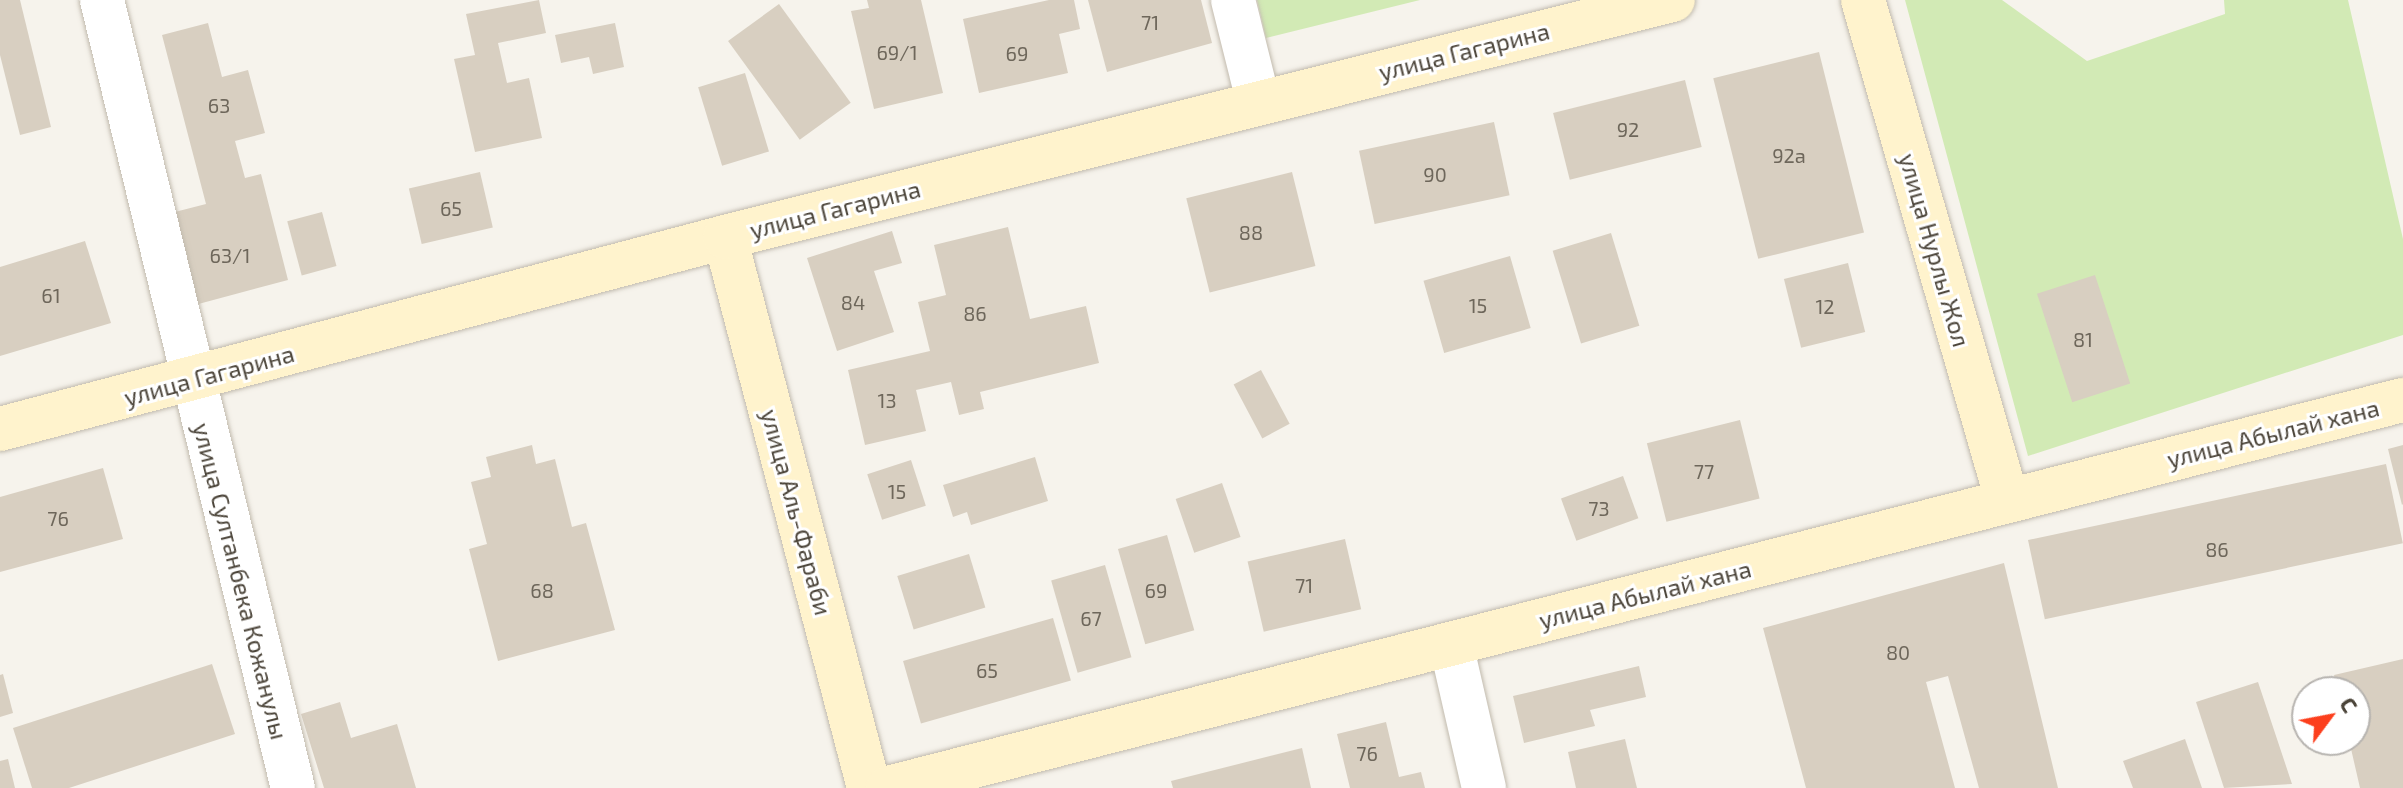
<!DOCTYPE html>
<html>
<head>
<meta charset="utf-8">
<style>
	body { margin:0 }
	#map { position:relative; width:2403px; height:788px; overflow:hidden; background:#f6f3ec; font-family:"Exo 2",sans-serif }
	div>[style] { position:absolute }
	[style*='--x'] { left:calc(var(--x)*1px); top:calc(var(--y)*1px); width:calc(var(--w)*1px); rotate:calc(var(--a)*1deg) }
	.green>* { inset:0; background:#d2eab5 }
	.building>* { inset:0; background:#d8cfc1; transform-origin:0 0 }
	.roads { filter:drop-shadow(0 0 2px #c2bbae) drop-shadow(0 0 2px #c2bbae) }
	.street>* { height:44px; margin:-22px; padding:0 22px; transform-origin:22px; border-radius:22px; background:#fff }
	.secondary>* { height:44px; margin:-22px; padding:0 22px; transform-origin:22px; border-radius:22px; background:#fff3cd }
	span { translate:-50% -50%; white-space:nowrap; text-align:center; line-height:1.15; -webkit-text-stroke:6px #fff; paint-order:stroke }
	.number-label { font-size:20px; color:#6e675b }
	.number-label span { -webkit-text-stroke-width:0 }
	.street-label { font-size:24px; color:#4b4439 }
	.north { position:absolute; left:2291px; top:676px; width:80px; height:80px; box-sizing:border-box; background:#fff; border:2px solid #b7b4b0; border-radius:50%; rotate:58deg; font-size:22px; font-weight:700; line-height:32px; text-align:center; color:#4b4439 }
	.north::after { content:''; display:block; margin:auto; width:28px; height:36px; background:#fc3f1d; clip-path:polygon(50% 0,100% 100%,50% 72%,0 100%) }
</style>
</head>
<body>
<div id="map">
	<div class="green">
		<i style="clip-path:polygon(1257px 0,1420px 0,1266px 38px)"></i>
		<i style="clip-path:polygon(1905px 0,2002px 0,2087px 61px,2225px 14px,2224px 0,2348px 0,2403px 239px,2403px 335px,2028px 456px)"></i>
	</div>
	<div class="building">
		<i style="clip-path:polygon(0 0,20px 0,51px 127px,20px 135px,0 55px)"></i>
		<i style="clip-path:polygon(539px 0,546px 33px,498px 43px,507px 83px,529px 78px,542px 138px,475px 152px,454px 59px,475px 55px,466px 14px)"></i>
		<i style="clip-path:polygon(867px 0,921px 0,943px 93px,874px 109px,851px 11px,869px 8px)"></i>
		<i style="clip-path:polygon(1049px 0,1074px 0,1080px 29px,1059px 34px,1068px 73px,979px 93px,963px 19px)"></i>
		<i style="clip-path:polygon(1088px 0,1201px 0,1212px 43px,1107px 72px)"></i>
		<i style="left:779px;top:4px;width:122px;height:63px;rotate:54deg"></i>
		<i style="clip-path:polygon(208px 23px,222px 77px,248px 70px,265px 133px,235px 141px,245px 178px,261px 174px,288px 280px,191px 306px,167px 214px,206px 204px,162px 35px)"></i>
		<i style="clip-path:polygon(615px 23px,624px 67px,593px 74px,589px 57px,561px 63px,555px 35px)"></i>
		<i style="left:1819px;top:52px;width:186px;height:109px;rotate:76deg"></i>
		<i style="left:745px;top:73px;width:82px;height:49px;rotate:73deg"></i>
		<i style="left:1685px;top:80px;width:69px;height:136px;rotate:76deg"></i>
		<i style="left:1494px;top:122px;width:75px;height:138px;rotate:78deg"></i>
		<i style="left:480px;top:172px;width:57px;height:73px;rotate:77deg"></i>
		<i style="left:1292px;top:172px;width:97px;height:109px;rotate:76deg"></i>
		<i style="left:322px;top:212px;width:56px;height:36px;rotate:75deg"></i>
		<i style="clip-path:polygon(1008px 227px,1030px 319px,1086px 306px,1099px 363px,980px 392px,984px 409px,959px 415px,951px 382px,916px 390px,926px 431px,865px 445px,848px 370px,930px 351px,918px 302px,946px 295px,934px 245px)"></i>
		<i style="clip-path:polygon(892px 231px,902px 263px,874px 271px,894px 332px,837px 351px,807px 258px)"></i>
		<i style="left:1611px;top:233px;width:97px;height:61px;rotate:73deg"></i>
		<i style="clip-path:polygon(85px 241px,111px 323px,0 356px,0 267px)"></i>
		<i style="left:1510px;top:256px;width:75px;height:90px;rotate:74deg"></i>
		<i style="left:1848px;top:263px;width:71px;height:66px;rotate:76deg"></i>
		<i style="left:2095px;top:275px;width:114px;height:61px;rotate:72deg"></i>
		<i style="left:1261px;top:370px;width:61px;height:31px;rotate:62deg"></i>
		<i style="left:1740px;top:420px;width:81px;height:96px;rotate:76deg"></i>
		<i style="clip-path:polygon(532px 445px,536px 464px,555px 459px,572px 527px,586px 523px,615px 630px,498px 661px,469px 549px,487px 544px,471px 482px,491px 477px,486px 457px)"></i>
		<i style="clip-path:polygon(2403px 445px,2403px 504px,2402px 505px,2388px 449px)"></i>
		<i style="clip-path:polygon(1035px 457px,1048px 501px,971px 525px,967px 512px,953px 517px,943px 485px)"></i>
		<i style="left:911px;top:460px;width:48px;height:46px;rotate:72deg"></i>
		<i style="left:2386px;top:464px;width:81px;height:366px;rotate:78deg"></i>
		<i style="clip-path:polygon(103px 468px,123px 539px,0 572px,0 497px)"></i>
		<i style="left:1623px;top:476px;width:45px;height:66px;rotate:70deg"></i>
		<i style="left:1222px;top:483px;width:57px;height:49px;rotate:71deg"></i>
		<i style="left:1167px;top:535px;width:99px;height:51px;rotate:74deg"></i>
		<i style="left:1345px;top:539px;width:72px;height:100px;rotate:77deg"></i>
		<i style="left:969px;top:554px;width:56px;height:75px;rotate:73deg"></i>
		<i style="clip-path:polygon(2004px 563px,2058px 788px,1979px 788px,1948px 676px,1926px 682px,1955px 788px,1806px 788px,1763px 628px)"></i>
		<i style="left:1105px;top:565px;width:96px;height:56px;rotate:74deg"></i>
		<i style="left:1053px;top:618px;width:65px;height:156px;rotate:74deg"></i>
		<i style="clip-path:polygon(2403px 659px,2403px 788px,2360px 788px,2349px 740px,2355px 740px,2355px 692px,2338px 692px,2334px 675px)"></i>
		<i style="clip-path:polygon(212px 664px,235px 734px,69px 788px,32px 788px,13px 728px)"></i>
		<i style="clip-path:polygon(1639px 666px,1646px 697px,1590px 710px,1595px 726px,1524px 743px,1513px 696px)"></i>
		<i style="clip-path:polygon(3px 674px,13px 713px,0 717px,0 675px)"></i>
		<i style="clip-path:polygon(2258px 682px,2292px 784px,2224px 788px,2196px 702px)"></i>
		<i style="clip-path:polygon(340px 702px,351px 738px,397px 724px,416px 788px,324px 788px,301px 714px)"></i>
		<i style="clip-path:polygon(1386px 722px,1399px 777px,1421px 772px,1425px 788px,1350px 788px,1337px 734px)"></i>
		<i style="clip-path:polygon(1625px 739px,1637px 788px,1576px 788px,1568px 752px)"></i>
		<i style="clip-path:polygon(2185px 739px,2202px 788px,2133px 788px,2123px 761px)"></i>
		<i style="clip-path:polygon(1302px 748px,1311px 788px,1173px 788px,1171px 781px)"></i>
		<i style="clip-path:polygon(8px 759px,15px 788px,0 788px,0 761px)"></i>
	</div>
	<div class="roads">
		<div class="street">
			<i style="--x:102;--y:0;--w:811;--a:76.38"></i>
			<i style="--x:1233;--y:0;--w:103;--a:76"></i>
			<i style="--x:1451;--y:644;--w:148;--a:77.1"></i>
		</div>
		<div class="secondary">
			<i style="--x:1863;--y:0;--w:520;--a:73.93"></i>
			<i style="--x:725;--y:237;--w:570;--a:75.35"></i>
			<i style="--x:0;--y:429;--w:750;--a:-14.83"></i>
			<i style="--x:725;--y:237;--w:977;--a:-14.04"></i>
			<i style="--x:888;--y:788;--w:1564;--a:-14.37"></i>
		</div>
	</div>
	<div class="number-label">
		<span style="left:1150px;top:22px">71</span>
		<span style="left:897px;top:52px">69/1</span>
		<span style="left:1017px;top:53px">69</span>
		<span style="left:219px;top:105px">63</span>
		<span style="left:1628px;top:129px">92</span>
		<span style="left:1789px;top:155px">92а</span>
		<span style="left:1435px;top:174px">90</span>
		<span style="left:451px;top:208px">65</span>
		<span style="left:1251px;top:232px">88</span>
		<span style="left:230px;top:255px">63/1</span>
		<span style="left:51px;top:295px">61</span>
		<span style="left:853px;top:302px">84</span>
		<span style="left:1478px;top:305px">15</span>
		<span style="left:1825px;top:306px">12</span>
		<span style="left:975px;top:313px">86</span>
		<span style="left:2083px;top:339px">81</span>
		<span style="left:887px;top:400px">13</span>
		<span style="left:1704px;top:471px">77</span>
		<span style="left:897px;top:491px">15</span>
		<span style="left:1599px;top:508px">73</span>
		<span style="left:58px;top:518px">76</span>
		<span style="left:2217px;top:549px">86</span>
		<span style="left:1304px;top:585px">71</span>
		<span style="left:542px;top:590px">68</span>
		<span style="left:1156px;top:590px">69</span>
		<span style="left:1091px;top:618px">67</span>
		<span style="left:1898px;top:652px">80</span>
		<span style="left:987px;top:670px">65</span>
		<span style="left:1367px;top:753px">76</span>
	</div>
	<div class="street-label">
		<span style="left:1464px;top:51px;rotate:-14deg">улица Гагарина</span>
		<span style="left:835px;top:209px;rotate:-14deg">улица Гагарина</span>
		<span style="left:1935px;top:250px;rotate:74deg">улица Нурлы Жол</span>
		<span style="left:209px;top:375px;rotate:-15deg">улица Гагарина</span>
		<span style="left:2273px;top:433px;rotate:-14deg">улица Абылай хана</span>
		<span style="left:797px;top:512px;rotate:75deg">улица Аль-Фараби</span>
		<span style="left:241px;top:581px;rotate:76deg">улица Султанбека Кожанулы</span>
		<span style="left:1645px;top:594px;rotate:-14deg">улица Абылай хана</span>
	</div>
	<div class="north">С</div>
</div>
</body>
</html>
